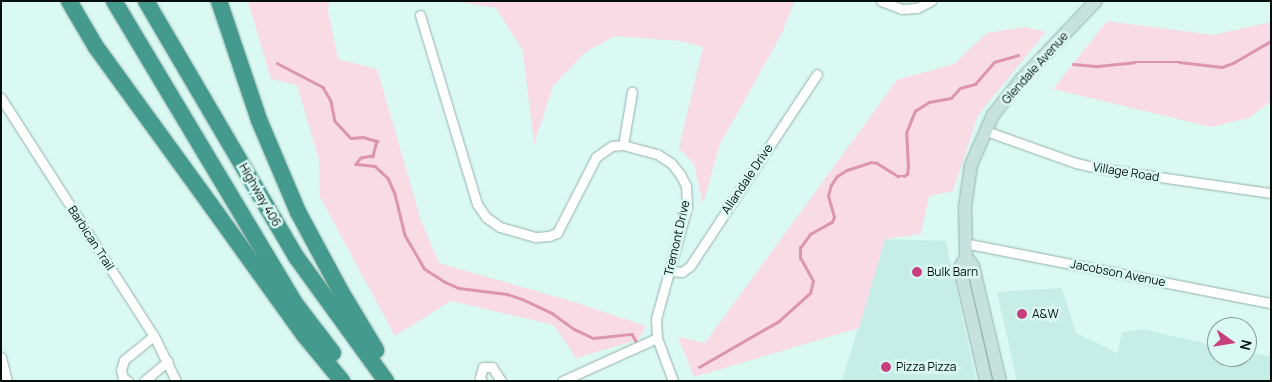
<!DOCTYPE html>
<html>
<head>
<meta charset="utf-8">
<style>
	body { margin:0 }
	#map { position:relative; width:1272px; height:382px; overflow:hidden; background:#daf9f3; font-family:Manrope,sans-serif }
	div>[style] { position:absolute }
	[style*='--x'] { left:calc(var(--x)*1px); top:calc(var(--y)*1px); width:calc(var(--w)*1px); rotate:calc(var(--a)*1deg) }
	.built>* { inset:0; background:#c6eee6 }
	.green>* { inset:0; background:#f8dbe4 }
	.stream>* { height:2.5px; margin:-1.25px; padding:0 1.25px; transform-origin:1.25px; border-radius:1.25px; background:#dd95ae }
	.roads { filter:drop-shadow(0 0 1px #93b0ab) drop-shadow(0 0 1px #93b0ab) }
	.street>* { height:9px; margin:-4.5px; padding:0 4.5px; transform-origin:4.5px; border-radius:4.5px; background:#fff }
	.secondary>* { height:12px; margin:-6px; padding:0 6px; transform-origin:6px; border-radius:6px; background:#c7e1dd }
	.highway>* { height:16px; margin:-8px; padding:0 8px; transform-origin:8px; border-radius:8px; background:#449a8d }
	.dots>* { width:14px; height:14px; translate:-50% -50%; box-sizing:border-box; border:2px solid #daf9f3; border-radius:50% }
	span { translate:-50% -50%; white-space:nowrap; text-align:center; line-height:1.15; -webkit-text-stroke:5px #daf9f3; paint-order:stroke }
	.street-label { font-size:12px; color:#050f0d }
	.poi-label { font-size:12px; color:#050f0d }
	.left { translate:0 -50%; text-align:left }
	.frame { position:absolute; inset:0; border:2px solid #050f0d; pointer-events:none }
	.north { position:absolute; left:1207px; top:317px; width:50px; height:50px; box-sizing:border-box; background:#daf9f3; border:1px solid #859b97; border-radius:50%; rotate:103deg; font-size:14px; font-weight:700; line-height:20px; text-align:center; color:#050f0d }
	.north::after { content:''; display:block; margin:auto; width:18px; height:22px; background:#c63f7c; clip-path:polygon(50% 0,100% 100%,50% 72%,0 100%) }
</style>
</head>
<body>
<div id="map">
	<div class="built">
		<i style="clip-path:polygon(885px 239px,946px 241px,976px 381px,842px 381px)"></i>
		<i style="clip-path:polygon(1062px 288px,1076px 333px,1117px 353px,1122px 333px,1143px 329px,1217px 346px,1217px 357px,1247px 357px,1247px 352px,1271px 357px,1271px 381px,1017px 381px,997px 292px)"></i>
	</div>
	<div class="green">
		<i style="clip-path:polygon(248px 1px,330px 1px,328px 10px,338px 59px,377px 69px,421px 220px,439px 263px,574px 302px,646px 326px,638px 340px,576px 358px,554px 325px,451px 301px,395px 336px,320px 197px,319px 160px,297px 85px,271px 79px)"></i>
		<i style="clip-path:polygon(452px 1px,795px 1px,781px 35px,720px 144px,703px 204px,694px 164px,679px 148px,703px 47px,681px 41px,615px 36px,586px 52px,553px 86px,534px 145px,523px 51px,496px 8px)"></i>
		<i style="clip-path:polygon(1107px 21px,1213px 35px,1271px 22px,1271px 101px,1249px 118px,1211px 127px,1053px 89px)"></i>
		<i style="clip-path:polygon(1025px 27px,1046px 32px,978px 115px,953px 191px,929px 196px,921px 234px,885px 239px,859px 328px,694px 377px,678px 337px,705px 343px,897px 80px,954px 64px,987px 33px)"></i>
	</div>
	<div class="stream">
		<i style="--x:277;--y:63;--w:52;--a:27.6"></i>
		<i style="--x:323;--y:87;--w:16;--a:60"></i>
		<i style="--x:331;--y:101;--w:20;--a:79"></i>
		<i style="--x:335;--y:121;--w:23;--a:47"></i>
		<i style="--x:351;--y:138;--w:12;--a:-5"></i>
		<i style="--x:363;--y:137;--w:15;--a:16"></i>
		<i style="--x:377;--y:141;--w:16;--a:105"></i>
		<i style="--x:373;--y:156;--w:12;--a:171"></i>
		<i style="--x:361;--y:158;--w:8;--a:130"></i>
		<i style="--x:356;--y:164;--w:19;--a:6"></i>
		<i style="--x:375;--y:166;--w:18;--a:43"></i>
		<i style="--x:388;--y:178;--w:17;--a:66"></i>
		<i style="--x:395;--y:194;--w:42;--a:76.3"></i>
		<i style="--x:405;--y:235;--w:39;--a:60"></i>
		<i style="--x:425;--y:269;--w:24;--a:33"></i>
		<i style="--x:445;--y:282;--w:15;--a:23"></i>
		<i style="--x:459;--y:288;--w:48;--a:7.1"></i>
		<i style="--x:507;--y:294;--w:16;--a:18"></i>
		<i style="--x:522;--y:299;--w:33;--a:25"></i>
		<i style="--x:552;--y:313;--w:27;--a:36"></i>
		<i style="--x:574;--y:329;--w:21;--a:25"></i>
		<i style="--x:593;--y:338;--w:39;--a:-6"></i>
		<i style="--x:632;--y:334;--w:8;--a:60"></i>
		<i style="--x:1073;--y:64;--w:25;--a:5"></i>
		<i style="--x:1098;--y:66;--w:36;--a:-6"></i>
		<i style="--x:1134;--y:62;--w:45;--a:0"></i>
		<i style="--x:1179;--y:62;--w:43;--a:6.6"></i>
		<i style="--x:1222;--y:67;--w:12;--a:-20"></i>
		<i style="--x:1233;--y:63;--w:44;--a:-30.1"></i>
		<i style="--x:699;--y:367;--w:92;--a:-29.9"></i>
		<i style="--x:779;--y:321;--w:42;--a:-42.1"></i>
		<i style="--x:810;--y:293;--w:12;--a:-76"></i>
		<i style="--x:813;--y:281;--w:26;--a:-119"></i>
		<i style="--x:800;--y:258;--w:10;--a:-90"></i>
		<i style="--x:800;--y:248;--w:17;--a:-54"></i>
		<i style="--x:810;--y:234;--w:25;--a:-29"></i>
		<i style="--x:832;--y:222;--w:5;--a:-68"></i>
		<i style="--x:834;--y:217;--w:22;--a:-106"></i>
		<i style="--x:828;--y:196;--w:11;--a:-75"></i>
		<i style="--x:831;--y:185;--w:11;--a:-56"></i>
		<i style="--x:837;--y:176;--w:12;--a:-31"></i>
		<i style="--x:847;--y:170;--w:25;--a:-18"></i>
		<i style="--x:871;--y:162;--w:6;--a:9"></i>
		<i style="--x:877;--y:163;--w:25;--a:32"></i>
		<i style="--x:898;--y:176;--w:6;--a:0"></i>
		<i style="--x:904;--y:176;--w:4;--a:-34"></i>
		<i style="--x:907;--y:174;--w:7;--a:-82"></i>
		<i style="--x:908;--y:167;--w:34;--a:-93"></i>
		<i style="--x:906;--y:133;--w:24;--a:-68"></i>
		<i style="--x:915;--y:111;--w:17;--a:-33"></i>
		<i style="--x:929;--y:102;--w:22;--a:-10"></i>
		<i style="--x:951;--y:98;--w:13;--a:-48"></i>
		<i style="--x:960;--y:88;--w:16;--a:-15"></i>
		<i style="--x:975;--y:84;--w:29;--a:-49"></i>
		<i style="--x:994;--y:62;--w:25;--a:-16"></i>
	</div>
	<div class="roads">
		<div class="street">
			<i style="--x:881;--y:1;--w:22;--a:21"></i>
			<i style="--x:902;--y:9;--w:15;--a:-4"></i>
			<i style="--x:917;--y:8;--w:16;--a:-27"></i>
			<i style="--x:420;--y:15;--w:197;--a:73.2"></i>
			<i style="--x:477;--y:204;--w:16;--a:55"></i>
			<i style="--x:486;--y:217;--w:17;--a:36"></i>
			<i style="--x:500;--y:227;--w:37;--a:16"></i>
			<i style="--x:536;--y:237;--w:13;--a:-4"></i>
			<i style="--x:549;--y:236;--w:9;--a:-21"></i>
			<i style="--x:557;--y:233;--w:85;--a:-62.8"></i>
			<i style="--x:596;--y:157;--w:19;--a:-35"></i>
			<i style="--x:612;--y:146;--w:11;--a:-5"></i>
			<i style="--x:623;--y:145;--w:35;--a:15"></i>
			<i style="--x:657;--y:154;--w:17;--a:33"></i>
			<i style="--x:671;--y:163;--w:14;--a:51"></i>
			<i style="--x:680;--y:174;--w:13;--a:63"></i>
			<i style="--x:686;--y:186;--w:21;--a:87"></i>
			<i style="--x:687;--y:207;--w:116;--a:105.5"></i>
			<i style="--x:656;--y:319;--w:19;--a:87"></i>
			<i style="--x:657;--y:338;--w:46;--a:69.6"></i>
			<i style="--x:1;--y:98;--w:283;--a:57.3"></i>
			<i style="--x:154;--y:336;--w:50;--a:63.9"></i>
			<i style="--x:986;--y:131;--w:96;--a:19.6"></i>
			<i style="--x:1076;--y:163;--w:22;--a:13"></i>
			<i style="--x:1097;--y:168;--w:176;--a:8.2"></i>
			<i style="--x:623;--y:145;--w:54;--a:-80.4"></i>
			<i style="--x:964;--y:243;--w:313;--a:11.1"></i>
			<i style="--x:670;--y:271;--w:12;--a:5"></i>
			<i style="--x:682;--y:272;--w:10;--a:-37"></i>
			<i style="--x:690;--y:266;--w:230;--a:-56.5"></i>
			<i style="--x:1;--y:357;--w:25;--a:76"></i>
			<i style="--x:128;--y:381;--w:6;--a:-149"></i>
			<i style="--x:123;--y:378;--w:8;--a:-104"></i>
			<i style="--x:121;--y:370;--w:10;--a:-73"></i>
			<i style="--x:124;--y:360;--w:38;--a:-39"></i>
			<i style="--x:144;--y:381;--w:31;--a:-40"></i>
			<i style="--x:482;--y:381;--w:4;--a:-117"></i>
			<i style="--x:480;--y:377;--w:10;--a:-73"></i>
			<i style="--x:483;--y:367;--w:9;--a:0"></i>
			<i style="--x:492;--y:367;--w:17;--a:57"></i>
			<i style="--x:562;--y:381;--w:104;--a:-24.4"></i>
		</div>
		<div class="secondary">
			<i style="--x:966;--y:257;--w:11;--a:52"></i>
			<i style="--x:973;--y:266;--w:118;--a:76.8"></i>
			<i style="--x:986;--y:381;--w:116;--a:-103"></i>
			<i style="--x:960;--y:268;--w:13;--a:-61"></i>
			<i style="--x:966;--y:257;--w:50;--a:-91.1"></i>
			<i style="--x:965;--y:207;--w:42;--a:-81.9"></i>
			<i style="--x:971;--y:165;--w:55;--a:-66.3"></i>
			<i style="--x:993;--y:115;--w:43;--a:-51.5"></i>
			<i style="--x:1020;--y:81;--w:110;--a:-46.5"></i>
		</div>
		<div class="highway">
			<i style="--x:69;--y:1;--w:53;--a:59.6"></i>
			<i style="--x:96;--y:47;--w:194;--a:54"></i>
			<i style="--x:210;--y:204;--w:161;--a:54.3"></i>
			<i style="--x:304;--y:335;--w:60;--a:50.4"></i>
			<i style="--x:114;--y:1;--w:351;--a:59.1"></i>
			<i style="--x:294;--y:302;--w:64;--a:52.6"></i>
			<i style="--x:146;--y:1;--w:298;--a:59.6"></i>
			<i style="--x:297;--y:258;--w:152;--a:54.1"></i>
			<i style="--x:219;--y:1;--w:126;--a:71.4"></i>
			<i style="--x:259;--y:120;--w:100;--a:67"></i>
			<i style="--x:298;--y:212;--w:91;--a:61.7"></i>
			<i style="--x:341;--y:292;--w:68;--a:58.9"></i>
		</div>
	</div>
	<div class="dots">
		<i style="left:917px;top:272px;background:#c63f7c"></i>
		<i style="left:1022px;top:314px;background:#c63f7c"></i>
		<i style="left:886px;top:367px;background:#c63f7c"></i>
	</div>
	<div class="street-label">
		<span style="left:1035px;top:68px;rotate:-48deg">Glendale Avenue</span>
		<span style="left:1126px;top:172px;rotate:9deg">Village Road</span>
		<span style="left:747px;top:179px;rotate:-56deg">Allandale Drive</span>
		<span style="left:260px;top:195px;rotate:60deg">Highway 406</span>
		<span style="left:91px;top:238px;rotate:57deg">Barbican Trail</span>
		<span style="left:677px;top:238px;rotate:-77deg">Tremont Drive</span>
		<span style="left:1118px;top:273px;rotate:11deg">Jacobson Avenue</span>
	</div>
	<div class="poi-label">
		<span class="left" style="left:927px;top:272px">Bulk Barn</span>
		<span class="left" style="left:1032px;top:314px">A&amp;W</span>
		<span class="left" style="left:896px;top:367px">Pizza Pizza</span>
	</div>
	<div class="frame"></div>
	<div class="north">N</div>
</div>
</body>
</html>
